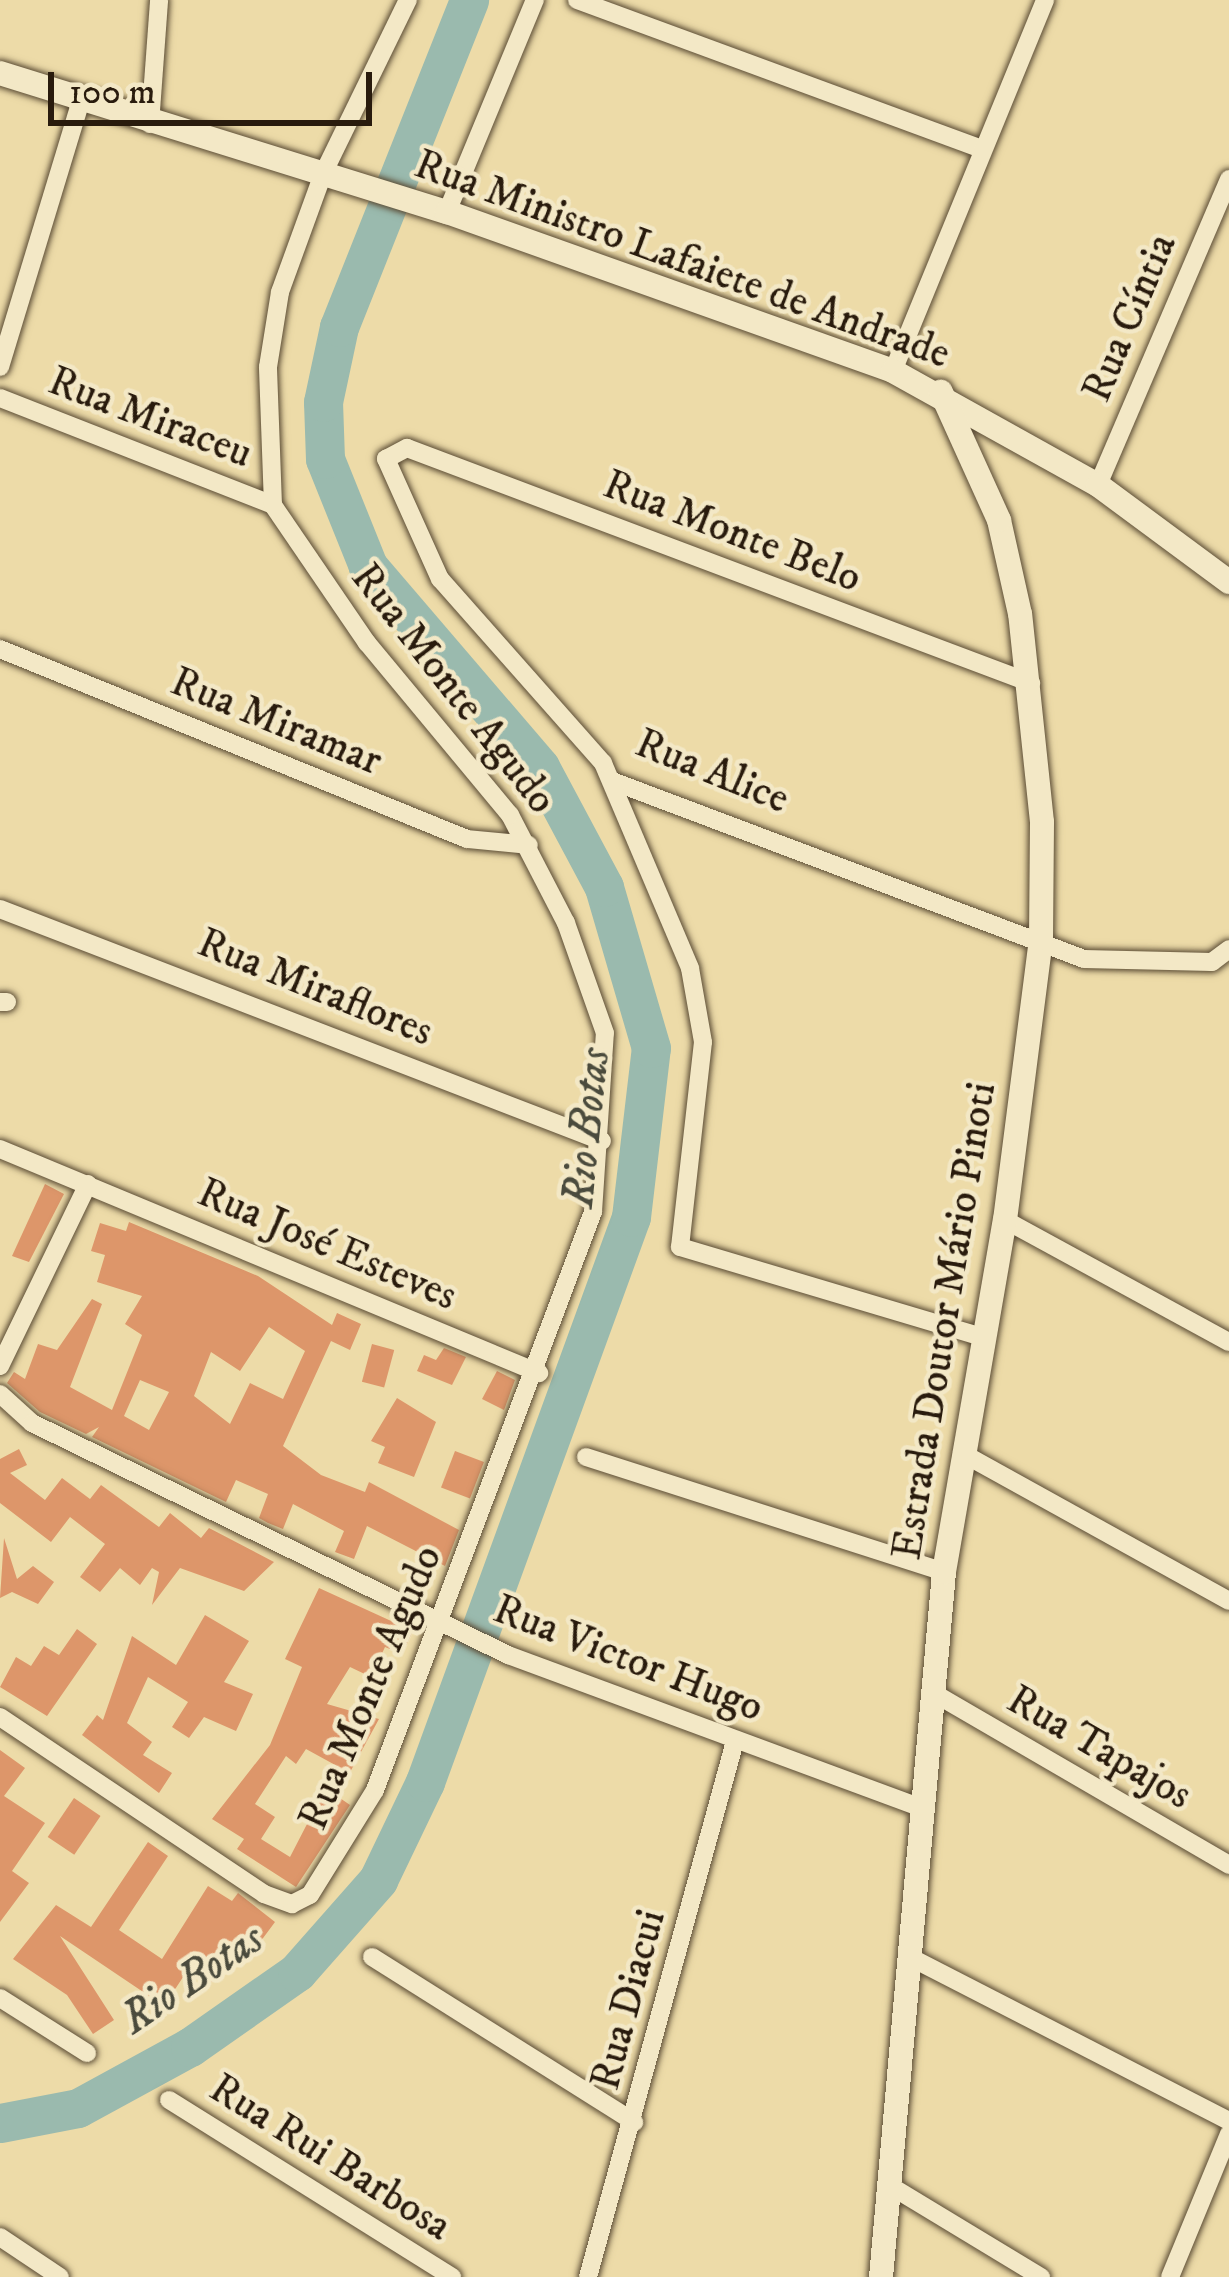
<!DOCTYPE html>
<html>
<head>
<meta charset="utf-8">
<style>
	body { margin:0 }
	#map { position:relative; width:1229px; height:2277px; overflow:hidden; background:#eddba8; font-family:"IM FELL DW Pica",serif }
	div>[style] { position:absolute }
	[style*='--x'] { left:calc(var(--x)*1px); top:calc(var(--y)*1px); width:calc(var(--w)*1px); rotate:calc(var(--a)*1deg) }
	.river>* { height:39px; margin:-19.5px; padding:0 19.5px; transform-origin:19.5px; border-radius:19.5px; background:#9abaae }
	.building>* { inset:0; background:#dd966a; transform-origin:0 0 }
	.roads { filter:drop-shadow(0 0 3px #5a4b34) drop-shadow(0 0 3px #5a4b34) }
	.minor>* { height:18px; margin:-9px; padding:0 9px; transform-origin:9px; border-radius:9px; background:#f3e8c6 }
	.tertiary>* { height:24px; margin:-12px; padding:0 12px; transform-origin:12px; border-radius:12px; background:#f3e8c6 }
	span { translate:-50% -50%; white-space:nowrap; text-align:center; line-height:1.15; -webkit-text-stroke:9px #f3e8c6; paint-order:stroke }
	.street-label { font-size:42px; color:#291b0d }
	.water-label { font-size:45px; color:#4b4b3d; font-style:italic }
	.scale { position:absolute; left:48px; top:72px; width:324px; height:54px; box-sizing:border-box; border:6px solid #291b0d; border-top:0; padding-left:15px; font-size:36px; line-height:42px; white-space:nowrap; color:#291b0d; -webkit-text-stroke:9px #f3e8c6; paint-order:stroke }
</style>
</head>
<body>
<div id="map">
	<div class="river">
		<i style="--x:0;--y:2123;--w:79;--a:-10.9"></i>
		<i style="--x:78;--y:2108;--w:128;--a:-28.6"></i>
		<i style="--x:190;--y:2047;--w:131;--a:-35"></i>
		<i style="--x:297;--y:1972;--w:123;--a:-48.6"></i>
		<i style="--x:378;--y:1880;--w:109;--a:-64.4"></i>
		<i style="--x:425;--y:1782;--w:601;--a:-69.97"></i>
		<i style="--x:631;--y:1217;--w:170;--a:-83.3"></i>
		<i style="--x:651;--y:1048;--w:168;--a:-106.3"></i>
		<i style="--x:604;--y:887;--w:136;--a:-118.1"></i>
		<i style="--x:540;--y:767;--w:265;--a:-130.6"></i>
		<i style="--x:368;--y:566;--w:115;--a:-111.9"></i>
		<i style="--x:325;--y:459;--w:57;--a:-92"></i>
		<i style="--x:323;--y:402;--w:77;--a:-78"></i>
		<i style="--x:339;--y:327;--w:352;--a:-68.3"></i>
	</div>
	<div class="building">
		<i style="clip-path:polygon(45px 1184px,64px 1194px,29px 1262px,12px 1256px)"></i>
		<i style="clip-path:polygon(evenodd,129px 1222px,258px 1276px,332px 1325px,337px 1313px,361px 1324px,350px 1350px,331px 1341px,283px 1446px,321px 1475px,365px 1492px,369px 1482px,459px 1530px,445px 1566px,367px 1526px,354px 1559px,335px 1552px,344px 1531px,293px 1504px,283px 1529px,268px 1523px,259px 1518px,268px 1494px,236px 1480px,226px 1502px,92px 1437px,99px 1427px,86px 1434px,40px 1412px,7px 1383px,14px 1372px,25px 1379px,38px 1344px,57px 1350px,92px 1299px,102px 1304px,70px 1387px,112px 1410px,142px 1335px,125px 1324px,142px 1296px,97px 1282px,105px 1255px,91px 1251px,100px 1223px,126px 1231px,129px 1222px,269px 1327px,305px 1351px,283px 1399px,250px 1383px,230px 1424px,194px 1396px,211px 1352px,240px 1371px,269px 1327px,129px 1222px,140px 1380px,169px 1392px,149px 1430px,124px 1416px,140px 1380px)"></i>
		<i style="left:372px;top:1344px;width:23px;height:39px;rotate:15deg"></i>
		<i style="clip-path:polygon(444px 1348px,466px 1357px,452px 1385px,417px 1371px,424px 1355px,436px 1360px)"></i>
		<i style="clip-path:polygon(497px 1371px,515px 1380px,504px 1410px,482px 1399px)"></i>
		<i style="clip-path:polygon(397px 1398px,436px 1422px,414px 1477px,378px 1463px,385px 1447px,371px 1441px)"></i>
		<i style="clip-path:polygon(19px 1449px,27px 1465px,10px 1473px,45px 1500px,62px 1478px,90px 1499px,101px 1485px,159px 1527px,170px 1513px,201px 1538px,209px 1528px,274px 1562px,244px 1591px,180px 1568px,152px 1605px,159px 1572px,152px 1568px,140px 1585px,120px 1568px,100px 1592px,80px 1577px,105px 1544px,70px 1517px,51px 1542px,0 1503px,0 1459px)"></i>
		<i style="left:455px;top:1451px;width:31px;height:39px;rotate:21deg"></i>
		<i style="clip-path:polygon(4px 1538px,17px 1579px,33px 1566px,54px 1582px,38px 1604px,12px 1592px,0 1598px)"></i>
		<i style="clip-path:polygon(evenodd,319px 1588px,413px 1631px,402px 1654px,385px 1647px,371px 1677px,350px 1667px,327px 1704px,379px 1719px,337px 1796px,350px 1805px,296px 1887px,237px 1849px,244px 1839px,212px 1819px,270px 1745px,302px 1667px,285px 1659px,319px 1588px,306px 1749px,337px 1766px,290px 1857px,261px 1839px,275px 1817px,255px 1804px,286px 1756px,296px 1764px,306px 1749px)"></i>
		<i style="clip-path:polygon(205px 1615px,249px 1641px,224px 1682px,253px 1694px,236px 1731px,204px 1717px,189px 1738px,172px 1727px,188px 1702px,148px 1677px,127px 1723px,152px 1742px,143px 1755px,172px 1773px,159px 1793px,82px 1735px,97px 1715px,103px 1720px,132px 1636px,176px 1665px)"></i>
		<i style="clip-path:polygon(77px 1629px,97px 1644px,47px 1716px,0 1687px,16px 1657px,31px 1666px,44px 1646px,59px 1655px)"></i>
		<i style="clip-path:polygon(0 1750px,25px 1768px,4px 1796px,45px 1823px,12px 1871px,29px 1883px,0 1922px)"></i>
		<i style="left:74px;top:1798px;width:32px;height:47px;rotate:34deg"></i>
		<i style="clip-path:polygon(148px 1842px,168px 1856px,119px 1930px,162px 1959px,208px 1886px,232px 1901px,238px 1893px,275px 1922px,249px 1957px,210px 1983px,189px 1968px,164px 2006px,60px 1936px,114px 2020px,93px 2034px,67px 1995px,13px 1959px,56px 1905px,91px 1927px)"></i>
	</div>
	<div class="roads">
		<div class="minor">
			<i style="--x:577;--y:0;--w:431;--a:20.2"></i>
			<i style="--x:150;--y:124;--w:124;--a:-85.8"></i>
			<i style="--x:447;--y:212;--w:230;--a:-67.5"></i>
			<i style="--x:0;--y:367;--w:278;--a:-73.1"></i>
			<i style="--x:893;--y:371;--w:401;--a:-67.7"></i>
			<i style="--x:0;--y:398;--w:293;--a:21.4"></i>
			<i style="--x:1098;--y:485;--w:333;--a:-66.8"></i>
			<i style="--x:0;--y:649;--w:504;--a:22.14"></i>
			<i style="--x:467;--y:839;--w:62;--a:5.5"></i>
			<i style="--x:612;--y:781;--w:504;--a:20.66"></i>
			<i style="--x:1084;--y:959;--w:128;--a:1.3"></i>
			<i style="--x:1212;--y:962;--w:21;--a:-37"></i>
			<i style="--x:0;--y:909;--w:645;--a:21.08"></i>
			<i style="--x:0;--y:1002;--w:7;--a:0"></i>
			<i style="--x:0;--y:1149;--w:584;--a:22.57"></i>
			<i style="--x:1005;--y:1220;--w:255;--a:28.6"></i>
			<i style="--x:979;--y:1336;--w:312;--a:-163.4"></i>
			<i style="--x:680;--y:1247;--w:206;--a:-83.6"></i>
			<i style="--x:703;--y:1042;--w:75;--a:-100"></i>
			<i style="--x:690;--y:968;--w:223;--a:-113"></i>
			<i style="--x:603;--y:763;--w:246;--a:-131.5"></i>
			<i style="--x:440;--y:579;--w:132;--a:-114.2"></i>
			<i style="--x:386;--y:459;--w:24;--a:-28"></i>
			<i style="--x:407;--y:448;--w:667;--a:20.64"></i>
			<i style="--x:0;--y:1366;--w:202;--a:-64.2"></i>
			<i style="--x:0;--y:1394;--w:43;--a:42.2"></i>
			<i style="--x:32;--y:1423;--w:530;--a:25.98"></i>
			<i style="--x:508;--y:1655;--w:439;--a:20.3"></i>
			<i style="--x:962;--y:1453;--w:305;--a:29"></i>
			<i style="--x:586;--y:1457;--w:376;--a:17.8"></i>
			<i style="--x:932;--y:1692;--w:344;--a:30.2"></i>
			<i style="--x:0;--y:1717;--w:318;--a:33.8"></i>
			<i style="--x:264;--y:1894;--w:30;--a:20"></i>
			<i style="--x:292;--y:1904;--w:20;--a:-27"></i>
			<i style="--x:310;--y:1895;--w:123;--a:-58.2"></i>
			<i style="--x:375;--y:1790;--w:618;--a:-69.34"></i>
			<i style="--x:593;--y:1212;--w:179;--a:-86.2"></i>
			<i style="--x:605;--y:1033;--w:117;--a:-109.5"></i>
			<i style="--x:566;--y:923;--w:122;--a:-117.4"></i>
			<i style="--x:510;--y:815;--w:224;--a:-129.7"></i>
			<i style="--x:367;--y:643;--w:167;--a:-124.3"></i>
			<i style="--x:273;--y:505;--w:138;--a:-92.1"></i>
			<i style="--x:268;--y:367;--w:76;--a:-80.9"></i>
			<i style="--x:280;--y:292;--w:126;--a:-70"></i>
			<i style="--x:323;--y:174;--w:194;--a:-64"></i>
			<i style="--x:372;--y:1957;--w:310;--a:32.2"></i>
			<i style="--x:910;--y:1957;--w:359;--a:27.2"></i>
			<i style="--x:0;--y:1998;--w:103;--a:32.3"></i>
			<i style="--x:169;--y:2100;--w:334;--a:32"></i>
			<i style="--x:889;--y:2185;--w:178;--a:31.2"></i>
			<i style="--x:0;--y:2237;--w:72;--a:33.7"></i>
			<i style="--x:588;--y:2277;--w:556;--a:-74.66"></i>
			<i style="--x:1170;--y:2277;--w:155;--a:-67.6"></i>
		</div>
		<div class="tertiary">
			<i style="--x:0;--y:73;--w:468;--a:17.3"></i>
			<i style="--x:447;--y:212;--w:473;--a:19.6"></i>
			<i style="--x:893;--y:371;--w:235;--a:29.1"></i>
			<i style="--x:1098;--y:485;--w:163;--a:36.5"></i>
			<i style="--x:881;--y:2277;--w:708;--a:-84.89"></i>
			<i style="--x:944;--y:1572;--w:357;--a:-80.2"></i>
			<i style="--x:1005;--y:1220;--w:284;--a:-82.7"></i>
			<i style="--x:1041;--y:938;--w:116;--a:-89.5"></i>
			<i style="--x:1042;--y:822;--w:209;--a:-96"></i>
			<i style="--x:1020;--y:614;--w:96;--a:-102.6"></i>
			<i style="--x:999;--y:520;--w:141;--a:-114.4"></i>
		</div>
	</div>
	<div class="street-label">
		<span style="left:682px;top:260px;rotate:20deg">Rua Ministro Lafaiete de Andrade</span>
		<span style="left:1130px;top:318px;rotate:-67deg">Rua Cíntia</span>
		<span style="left:150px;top:418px;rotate:21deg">Rua Miraceu</span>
		<span style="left:732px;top:532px;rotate:21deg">Rua Monte Belo</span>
		<span style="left:453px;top:689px;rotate:52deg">Rua Monte Agudo</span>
		<span style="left:276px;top:722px;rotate:22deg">Rua Miramar</span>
		<span style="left:712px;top:772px;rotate:22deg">Rua Alice</span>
		<span style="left:315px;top:988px;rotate:22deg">Rua Miraflores</span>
		<span style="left:327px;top:1245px;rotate:23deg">Rua José Esteves</span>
		<span style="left:945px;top:1321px;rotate:-81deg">Estrada Doutor Mário Pinoti</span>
		<span style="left:628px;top:1659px;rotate:21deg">Rua Victor Hugo</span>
		<span style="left:371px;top:1688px;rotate:-67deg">Rua Monte Agudo</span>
		<span style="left:1099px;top:1748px;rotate:30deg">Rua Tapajos</span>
		<span style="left:629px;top:2000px;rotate:-75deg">Rua Diacui</span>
		<span style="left:330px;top:2158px;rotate:32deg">Rua Rui Barbosa</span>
	</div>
	<div class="water-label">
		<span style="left:588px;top:1128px;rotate:-84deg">Rio Botas</span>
		<span style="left:193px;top:1980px;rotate:-34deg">Rio Botas</span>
	</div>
	<div class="scale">100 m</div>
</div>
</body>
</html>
